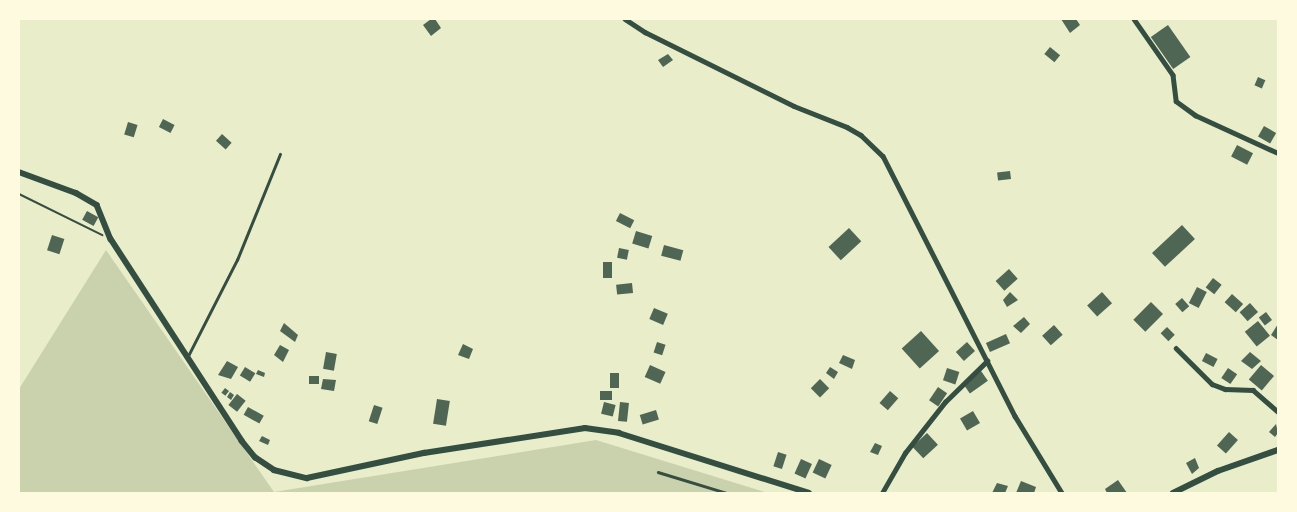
<!DOCTYPE html>
<html>
<head>
<meta charset="utf-8">
<style>
	body { margin:0 }
	#map { position:relative; width:1297px; height:512px; overflow:hidden; background:#e9edc9; font-family:"Noto Serif",serif }
	div>[style] { position:absolute }
	[style*='--x'] { left:calc(var(--x)*1px); top:calc(var(--y)*1px); width:calc(var(--w)*1px); rotate:calc(var(--a)*1deg) }
	.green>* { inset:0; background:#cad2ad }
	.building>* { inset:0; background:#4f6655; transform-origin:0 0 }
	.path>* { height:2px; margin:-1px; padding:0 1px; transform-origin:1px; border-radius:1px; background:#344e41 }
	.service>* { height:2.5px; margin:-1.25px; padding:0 1.25px; transform-origin:1.25px; border-radius:1.25px; background:#344e41 }
	.minor>* { height:4.5px; margin:-2.25px; padding:0 2.25px; transform-origin:2.25px; border-radius:2.25px; background:#344e41 }
	.tertiary>* { height:5.5px; margin:-2.75px; padding:0 2.75px; transform-origin:2.75px; border-radius:2.75px; background:#344e41 }
	span { translate:-50% -50%; white-space:nowrap; text-align:center; line-height:1.15; -webkit-text-stroke:4px #fefae0; paint-order:stroke }
	.frame { position:absolute; inset:0; border:20px solid #fefae0; pointer-events:none }
</style>
</head>
<body>
<div id="map">
	<div class="green">
		<i style="clip-path:polygon(106px 250px,274px 492px,596px 440px,768px 493px,19px 493px,19px 389px)"></i>
	</div>
	<div class="building">
		<i style="clip-path:polygon(431px 19px,435px 19px,441px 28px,431px 36px,423px 25px)"></i>
		<i style="clip-path:polygon(1061px 19px,1076px 19px,1080px 25px,1070px 33px)"></i>
		<i style="left:1168px;top:25px;width:39px;height:21px;rotate:55deg"></i>
		<i style="left:1050px;top:47px;width:13px;height:9px;rotate:39deg"></i>
		<i style="clip-path:polygon(668px 54px,673px 60px,663px 67px,658px 60px)"></i>
		<i style="left:1258px;top:77px;width:8px;height:9px;rotate:23deg"></i>
		<i style="left:163px;top:119px;width:13px;height:9px;rotate:27deg"></i>
		<i style="left:128px;top:122px;width:10px;height:13px;rotate:17deg"></i>
		<i style="left:1264px;top:126px;width:14px;height:12px;rotate:30deg"></i>
		<i style="left:222px;top:134px;width:13px;height:9px;rotate:42deg"></i>
		<i style="left:1237px;top:145px;width:18px;height:13px;rotate:27deg"></i>
		<i style="left:1010px;top:171px;width:8px;height:13px;rotate:83deg"></i>
		<i style="left:87px;top:211px;width:13px;height:10px;rotate:29deg"></i>
		<i style="left:620px;top:213px;width:16px;height:9px;rotate:27deg"></i>
		<i style="left:1182px;top:225px;width:19px;height:41px;rotate:47deg"></i>
		<i style="left:849px;top:228px;width:18px;height:28px;rotate:47deg"></i>
		<i style="left:636px;top:231px;width:17px;height:13px;rotate:17deg"></i>
		<i style="left:52px;top:235px;width:13px;height:16px;rotate:18deg"></i>
		<i style="left:664px;top:245px;width:20px;height:11px;rotate:15deg"></i>
		<i style="left:619px;top:248px;width:10px;height:10px;rotate:11deg"></i>
		<i style="left:603px;top:262px;width:9px;height:16px"></i>
		<i style="left:1009px;top:269px;width:13px;height:18px;rotate:48deg"></i>
		<i style="left:1213px;top:278px;width:11px;height:12px;rotate:38deg"></i>
		<i style="left:632px;top:283px;width:10px;height:16px;rotate:84deg"></i>
		<i style="left:1197px;top:287px;width:11px;height:18px;rotate:27deg"></i>
		<i style="clip-path:polygon(1010px 292px,1018px 300px,1007px 307px,1003px 300px)"></i>
		<i style="left:1102px;top:292px;width:15px;height:20px;rotate:48deg"></i>
		<i style="left:1232px;top:294px;width:15px;height:11px;rotate:42deg"></i>
		<i style="left:1182px;top:298px;width:11px;height:9px;rotate:49deg"></i>
		<i style="left:1151px;top:302px;width:17px;height:25px;rotate:45deg"></i>
		<i style="left:1250px;top:303px;width:12px;height:14px;rotate:48deg"></i>
		<i style="left:654px;top:308px;width:15px;height:12px;rotate:23deg"></i>
		<i style="left:1266px;top:312px;width:10px;height:9px;rotate:53deg"></i>
		<i style="clip-path:polygon(1024px 317px,1030px 324px,1021px 333px,1013px 326px)"></i>
		<i style="left:1258px;top:321px;width:19px;height:17px;rotate:51deg"></i>
		<i style="clip-path:polygon(284px 323px,298px 335px,295px 342px,280px 331px)"></i>
		<i style="clip-path:polygon(1278px 324px,1278px 340px,1271px 335px)"></i>
		<i style="left:1054px;top:325px;width:13px;height:16px;rotate:48deg"></i>
		<i style="left:1167px;top:327px;width:11px;height:9px;rotate:45deg"></i>
		<i style="left:921px;top:331px;width:27px;height:26px;rotate:48deg"></i>
		<i style="left:1006px;top:334px;width:10px;height:22px;rotate:66deg"></i>
		<i style="left:657px;top:342px;width:9px;height:11px;rotate:18deg"></i>
		<i style="left:967px;top:342px;width:12px;height:15px;rotate:48deg"></i>
		<i style="clip-path:polygon(463px 344px,473px 349px,469px 359px,458px 355px)"></i>
		<i style="clip-path:polygon(280px 345px,289px 350px,283px 362px,274px 355px)"></i>
		<i style="left:326px;top:352px;width:11px;height:17px;rotate:10deg"></i>
		<i style="clip-path:polygon(1250px 352px,1261px 361px,1252px 369px,1241px 361px)"></i>
		<i style="left:1206px;top:353px;width:13px;height:9px;rotate:27deg"></i>
		<i style="clip-path:polygon(843px 355px,855px 360px,852px 369px,839px 363px)"></i>
		<i style="clip-path:polygon(227px 361px,238px 367px,231px 379px,218px 375px)"></i>
		<i style="left:650px;top:365px;width:17px;height:13px;rotate:24deg"></i>
		<i style="left:1261px;top:365px;width:17px;height:19px;rotate:40deg"></i>
		<i style="left:245px;top:367px;width:12px;height:10px;rotate:31deg"></i>
		<i style="clip-path:polygon(830px 367px,838px 372px,834px 379px,826px 373px)"></i>
		<i style="left:947px;top:368px;width:13px;height:13px;rotate:18deg"></i>
		<i style="left:1228px;top:368px;width:11px;height:12px;rotate:34deg"></i>
		<i style="clip-path:polygon(258px 370px,265px 373px,264px 377px,256px 374px)"></i>
		<i style="left:981px;top:371px;width:12px;height:22px;rotate:55deg"></i>
		<i style="left:610px;top:373px;width:9px;height:15px"></i>
		<i style="left:309px;top:376px;width:10px;height:8px"></i>
		<i style="clip-path:polygon(323px 379px,336px 380px,334px 391px,321px 389px)"></i>
		<i style="left:820px;top:379px;width:13px;height:13px;rotate:45deg"></i>
		<i style="left:938px;top:387px;width:11px;height:16px;rotate:34deg"></i>
		<i style="left:225px;top:388px;width:5px;height:6px;rotate:37deg"></i>
		<i style="left:600px;top:391px;width:12px;height:9px"></i>
		<i style="left:890px;top:391px;width:11px;height:16px;rotate:41deg"></i>
		<i style="clip-path:polygon(230px 392px,234px 395px,231px 400px,227px 397px)"></i>
		<i style="left:237px;top:394px;width:11px;height:14px;rotate:38deg"></i>
		<i style="left:437px;top:399px;width:13px;height:25px;rotate:9deg"></i>
		<i style="left:604px;top:402px;width:12px;height:12px;rotate:14deg"></i>
		<i style="left:620px;top:402px;width:9px;height:19px;rotate:6deg"></i>
		<i style="left:374px;top:405px;width:9px;height:17px;rotate:18deg"></i>
		<i style="left:248px;top:407px;width:18px;height:9px;rotate:29deg"></i>
		<i style="left:656px;top:410px;width:10px;height:17px;rotate:73deg"></i>
		<i style="left:973px;top:411px;width:14px;height:15px;rotate:60deg"></i>
		<i style="clip-path:polygon(1276px 424px,1278px 433px,1275px 437px,1269px 432px)"></i>
		<i style="left:1229px;top:432px;width:12px;height:18px;rotate:42deg"></i>
		<i style="left:927px;top:433px;width:16px;height:20px;rotate:47deg"></i>
		<i style="clip-path:polygon(262px 436px,270px 440px,268px 445px,259px 441px)"></i>
		<i style="clip-path:polygon(875px 443px,882px 446px,878px 455px,870px 452px)"></i>
		<i style="left:778px;top:452px;width:9px;height:15px;rotate:18deg"></i>
		<i style="clip-path:polygon(1195px 458px,1199px 468px,1192px 474px,1186px 463px)"></i>
		<i style="left:801px;top:459px;width:12px;height:16px;rotate:24deg"></i>
		<i style="left:819px;top:459px;width:14px;height:15px;rotate:25deg"></i>
		<i style="clip-path:polygon(1118px 480px,1127px 493px,1107px 493px,1105px 489px)"></i>
		<i style="clip-path:polygon(1021px 481px,1036px 487px,1034px 493px,1016px 493px)"></i>
		<i style="clip-path:polygon(997px 483px,1008px 486px,1005px 493px,992px 493px)"></i>
	</div>
	<div class="path">
		<i style="--x:19;--y:194;--w:93;--a:26.3"></i>
	</div>
	<div class="service">
		<i style="--x:188;--y:356;--w:108;--a:-63"></i>
		<i style="--x:237;--y:260;--w:114;--a:-67.9"></i>
		<i style="--x:658;--y:472;--w:72;--a:16.9"></i>
	</div>
	<div class="minor">
		<i style="--x:625;--y:19;--w:24;--a:33"></i>
		<i style="--x:645;--y:32;--w:166;--a:26.4"></i>
		<i style="--x:794;--y:106;--w:57;--a:21.6"></i>
		<i style="--x:847;--y:127;--w:16;--a:30"></i>
		<i style="--x:861;--y:135;--w:30;--a:44"></i>
		<i style="--x:883;--y:156;--w:292;--a:63.1"></i>
		<i style="--x:1015;--y:416;--w:90;--a:58.6"></i>
		<i style="--x:1134;--y:19;--w:68;--a:55.1"></i>
		<i style="--x:1173;--y:75;--w:26;--a:83"></i>
		<i style="--x:1176;--y:101;--w:24;--a:36"></i>
		<i style="--x:1195;--y:115;--w:91;--a:24.6"></i>
		<i style="--x:1176;--y:348;--w:51;--a:45"></i>
		<i style="--x:1212;--y:384;--w:14;--a:21"></i>
		<i style="--x:1225;--y:389;--w:28;--a:2"></i>
		<i style="--x:1253;--y:390;--w:33;--a:41"></i>
		<i style="--x:882;--y:493;--w:46;--a:-60.1"></i>
		<i style="--x:905;--y:453;--w:65;--a:-51.9"></i>
		<i style="--x:945;--y:402;--w:59;--a:-44.3"></i>
	</div>
	<div class="tertiary">
		<i style="--x:19;--y:172;--w:61;--a:20.2"></i>
		<i style="--x:76;--y:193;--w:24;--a:30"></i>
		<i style="--x:97;--y:205;--w:37;--a:68"></i>
		<i style="--x:111;--y:239;--w:241;--a:57"></i>
		<i style="--x:242;--y:441;--w:21;--a:51"></i>
		<i style="--x:255;--y:457;--w:23;--a:34"></i>
		<i style="--x:274;--y:470;--w:34;--a:14"></i>
		<i style="--x:307;--y:478;--w:120;--a:-12.1"></i>
		<i style="--x:424;--y:453;--w:163;--a:-8.8"></i>
		<i style="--x:585;--y:428;--w:34;--a:8"></i>
		<i style="--x:619;--y:433;--w:199;--a:17.5"></i>
		<i style="--x:1173;--y:493;--w:50;--a:-26.1"></i>
		<i style="--x:1218;--y:471;--w:64;--a:-19.3"></i>
	</div>
	<div class="frame"></div>
</div>
</body>
</html>
